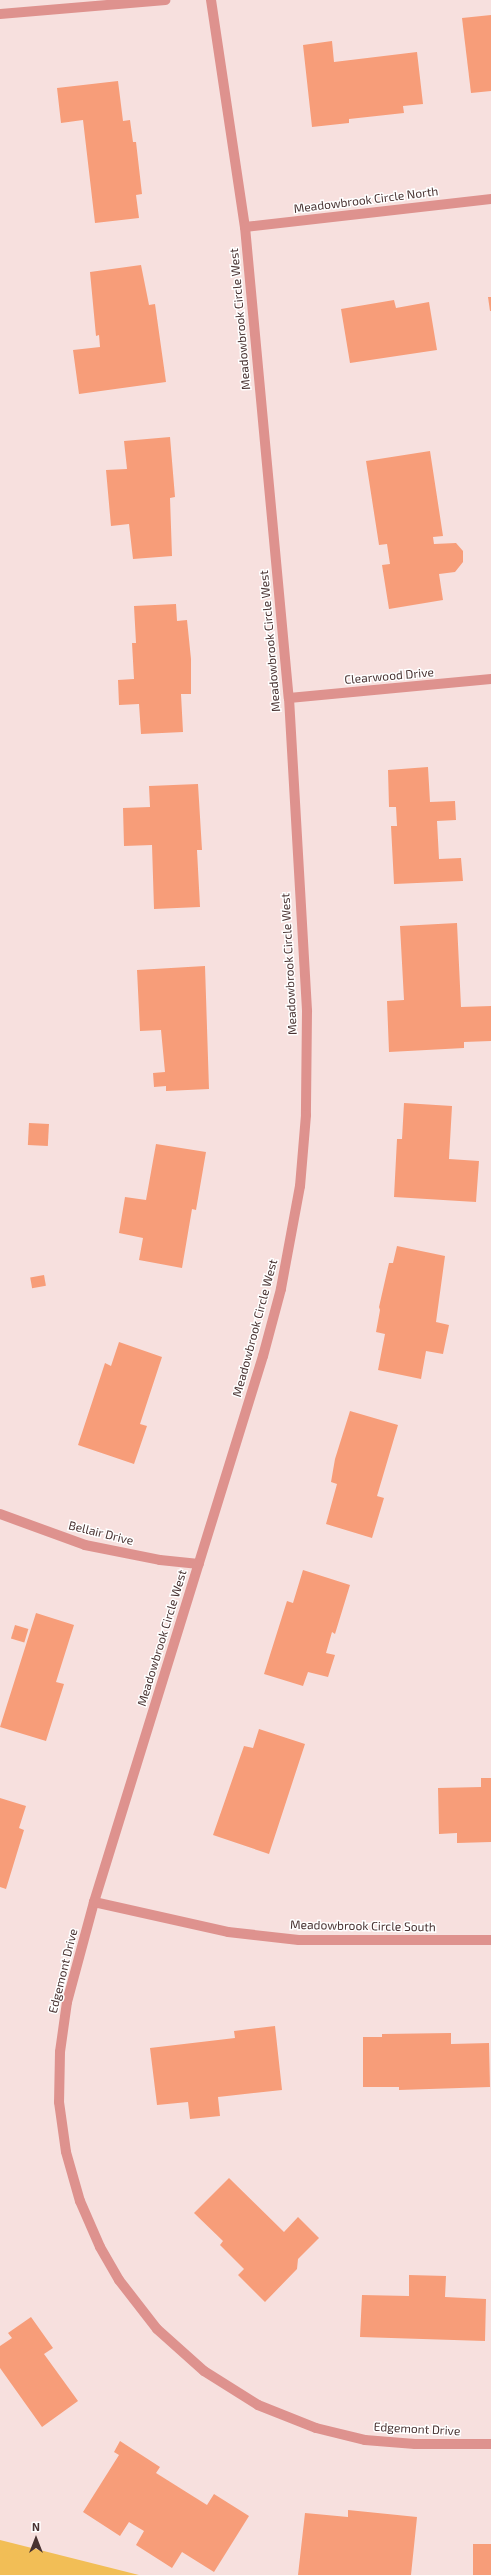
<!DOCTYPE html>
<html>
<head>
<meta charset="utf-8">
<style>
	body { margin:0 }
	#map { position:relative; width:491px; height:2575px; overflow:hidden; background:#f7e0de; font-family:"Exo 2",sans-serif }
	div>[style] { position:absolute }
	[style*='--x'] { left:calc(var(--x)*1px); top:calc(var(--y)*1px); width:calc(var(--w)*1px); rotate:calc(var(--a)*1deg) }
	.green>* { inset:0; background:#f2be56 }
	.building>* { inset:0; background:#f79d79; transform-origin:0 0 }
	.street>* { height:10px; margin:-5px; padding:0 5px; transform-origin:5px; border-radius:5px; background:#de928e }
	span { translate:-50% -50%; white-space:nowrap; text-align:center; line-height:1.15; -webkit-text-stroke:3px #fff; paint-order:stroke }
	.street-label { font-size:12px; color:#483231 }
	.north { position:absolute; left:16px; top:2519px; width:40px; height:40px; -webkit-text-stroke:3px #fff; paint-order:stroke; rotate:0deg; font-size:11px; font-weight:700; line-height:16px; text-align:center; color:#483231 }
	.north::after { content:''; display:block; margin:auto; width:14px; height:18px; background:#483231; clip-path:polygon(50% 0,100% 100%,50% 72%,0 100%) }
</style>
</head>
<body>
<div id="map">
	<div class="green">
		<i style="clip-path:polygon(0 2540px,139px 2575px,0 2575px)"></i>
	</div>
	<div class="building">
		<i style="clip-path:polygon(491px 15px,491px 91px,471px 93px,462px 18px)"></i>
		<i style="clip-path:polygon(332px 41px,334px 62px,417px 52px,423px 104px,403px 106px,404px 113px,349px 119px,349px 123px,312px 127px,303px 45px)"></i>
		<i style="clip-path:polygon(118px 81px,123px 121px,130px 120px,133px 142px,136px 142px,142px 194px,136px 195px,139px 218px,95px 223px,83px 120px,61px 123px,57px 88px)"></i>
		<i style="clip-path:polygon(141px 265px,149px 305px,155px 304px,166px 382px,79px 394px,73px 350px,100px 347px,99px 335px,96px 336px,90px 272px)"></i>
		<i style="clip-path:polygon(488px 297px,491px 297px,491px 311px,490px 311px)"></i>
		<i style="clip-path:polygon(394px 300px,396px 308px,429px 302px,437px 350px,350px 363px,341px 309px)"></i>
		<i style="clip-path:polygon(170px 437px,175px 497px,170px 498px,172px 556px,133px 559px,129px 524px,111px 526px,106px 470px,127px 469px,124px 441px)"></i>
		<i style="clip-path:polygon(430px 451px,443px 536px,433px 537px,434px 544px,456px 543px,463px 551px,463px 562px,455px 572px,439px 574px,443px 600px,389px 609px,382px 565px,390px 564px,387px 544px,379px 545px,366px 461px)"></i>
		<i style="clip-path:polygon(176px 604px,177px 621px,187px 620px,191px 659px,191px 694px,181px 694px,183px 732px,141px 734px,139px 704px,119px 705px,118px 680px,134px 679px,132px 643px,136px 643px,134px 606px)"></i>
		<i style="clip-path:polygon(428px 767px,430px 802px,455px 801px,456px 820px,437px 821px,439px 859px,461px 858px,463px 881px,394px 884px,391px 826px,397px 826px,396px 807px,389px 807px,388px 770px)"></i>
		<i style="clip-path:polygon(198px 784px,202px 850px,197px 850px,200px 907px,154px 909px,152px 845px,124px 846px,123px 808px,150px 807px,149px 786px)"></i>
		<i style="clip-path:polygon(457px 923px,461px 1007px,491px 1006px,491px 1041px,464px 1042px,464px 1048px,389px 1052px,387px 1001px,404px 1000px,400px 926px)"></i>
		<i style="clip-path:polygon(205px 966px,209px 1089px,166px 1091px,166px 1086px,154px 1087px,153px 1073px,165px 1072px,161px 1030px,140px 1031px,137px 970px)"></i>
		<i style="clip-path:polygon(404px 1103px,452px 1106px,449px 1159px,479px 1161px,476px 1202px,394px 1197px,397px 1139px,402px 1139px)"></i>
		<i style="left:29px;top:1123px;width:20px;height:22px;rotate:3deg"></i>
		<i style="clip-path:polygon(156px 1144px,206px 1152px,196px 1210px,192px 1209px,182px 1268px,139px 1260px,143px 1238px,119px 1233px,125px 1197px,146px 1200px)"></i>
		<i style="clip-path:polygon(397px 1246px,445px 1256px,436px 1322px,449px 1325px,443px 1354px,426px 1351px,421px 1379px,378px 1370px,385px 1334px,376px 1332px,380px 1310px,379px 1307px,389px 1263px,393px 1263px)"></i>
		<i style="left:44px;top:1275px;width:11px;height:14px;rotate:80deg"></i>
		<i style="clip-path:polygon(119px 1342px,162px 1357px,140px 1424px,147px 1426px,134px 1464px,78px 1445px,105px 1363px,111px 1366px)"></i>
		<i style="clip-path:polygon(350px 1411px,398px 1425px,377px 1496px,384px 1498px,372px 1538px,326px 1524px,337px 1484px,331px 1482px,335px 1459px)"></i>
		<i style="clip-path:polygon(303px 1570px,350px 1585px,335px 1634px,332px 1632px,326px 1653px,335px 1655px,328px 1677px,308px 1672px,303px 1686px,264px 1674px,287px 1601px,293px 1603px)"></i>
		<i style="clip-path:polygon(36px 1613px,74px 1625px,56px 1682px,64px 1684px,46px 1741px,0 1727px)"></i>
		<i style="left:15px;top:1625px;width:14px;height:14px;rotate:17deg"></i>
		<i style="clip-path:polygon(259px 1729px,305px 1744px,269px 1854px,213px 1835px,244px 1746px,253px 1748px)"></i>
		<i style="clip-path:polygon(481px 1778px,491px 1778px,491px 1842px,457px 1843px,457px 1833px,439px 1834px,438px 1788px,481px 1787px)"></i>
		<i style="clip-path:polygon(0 1798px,26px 1806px,19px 1828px,24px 1830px,6px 1889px,0 1887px)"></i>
		<i style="clip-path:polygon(275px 2026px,282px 2090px,218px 2097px,220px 2116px,190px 2119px,188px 2102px,157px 2105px,150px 2048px,235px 2038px,234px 2031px)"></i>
		<i style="clip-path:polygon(451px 2033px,451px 2044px,489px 2043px,490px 2087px,399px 2090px,399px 2087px,363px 2087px,363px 2037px,382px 2037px,382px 2034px)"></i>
		<i style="clip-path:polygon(229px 2178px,284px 2232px,298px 2217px,319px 2238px,298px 2259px,297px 2269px,265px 2302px,238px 2275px,244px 2269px,220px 2245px,223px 2241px,194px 2213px)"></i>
		<i style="clip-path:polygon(409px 2275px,446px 2276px,445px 2297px,486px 2299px,485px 2341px,360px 2337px,362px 2295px,409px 2296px)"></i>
		<i style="clip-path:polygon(31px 2317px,53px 2348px,44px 2354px,78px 2401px,42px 2427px,0 2368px,0 2346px,12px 2338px,8px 2333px)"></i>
		<i style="clip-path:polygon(120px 2441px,160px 2467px,156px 2473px,207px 2505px,214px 2494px,249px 2516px,214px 2572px,182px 2552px,172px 2568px,136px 2545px,144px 2531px,129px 2522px,120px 2536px,83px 2512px,119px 2455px,114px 2452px)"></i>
		<i style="clip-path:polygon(348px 2510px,417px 2517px,411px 2575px,298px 2575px,305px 2513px,348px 2517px)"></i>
		<i style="left:473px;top:2544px;width:18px;height:31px"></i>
	</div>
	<div class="street">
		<i style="--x:211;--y:0;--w:230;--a:81.5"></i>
		<i style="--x:245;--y:227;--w:473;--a:84.7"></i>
		<i style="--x:289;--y:698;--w:314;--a:86.7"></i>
		<i style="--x:307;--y:1011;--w:104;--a:90.6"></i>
		<i style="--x:306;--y:1115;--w:71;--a:94.8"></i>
		<i style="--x:300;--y:1186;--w:105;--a:100.5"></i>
		<i style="--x:281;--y:1289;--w:69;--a:105"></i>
		<i style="--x:263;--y:1356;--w:572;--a:107.2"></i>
		<i style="--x:94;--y:1902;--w:104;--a:105.1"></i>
		<i style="--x:67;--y:2002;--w:50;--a:98"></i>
		<i style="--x:60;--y:2052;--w:50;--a:91.1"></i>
		<i style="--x:59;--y:2102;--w:50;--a:82"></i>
		<i style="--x:66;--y:2152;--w:51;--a:74.1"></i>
		<i style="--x:80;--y:2201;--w:50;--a:66.5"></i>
		<i style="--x:100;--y:2247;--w:38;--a:60"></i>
		<i style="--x:119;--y:2280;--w:62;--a:52.2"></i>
		<i style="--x:157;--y:2329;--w:63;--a:41.8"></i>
		<i style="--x:204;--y:2371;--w:64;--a:32.2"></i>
		<i style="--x:258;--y:2405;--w:62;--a:21.6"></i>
		<i style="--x:316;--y:2428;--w:50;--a:13.8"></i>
		<i style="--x:365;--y:2440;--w:50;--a:4.6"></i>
		<i style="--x:415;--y:2444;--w:76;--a:0"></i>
		<i style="--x:0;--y:14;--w:166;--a:-4.8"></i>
		<i style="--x:245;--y:227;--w:248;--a:-6.5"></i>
		<i style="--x:289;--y:698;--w:203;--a:-5.4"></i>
		<i style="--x:0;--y:1514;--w:90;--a:20"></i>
		<i style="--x:85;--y:1545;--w:76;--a:11.3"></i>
		<i style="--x:160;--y:1560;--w:39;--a:6"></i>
		<i style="--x:94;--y:1902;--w:137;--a:12.6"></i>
		<i style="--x:228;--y:1932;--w:71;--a:6.4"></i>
		<i style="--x:299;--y:1940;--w:192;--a:0"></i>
	</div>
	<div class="street-label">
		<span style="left:366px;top:200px;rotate:-7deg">Meadowbrook Circle North</span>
		<span style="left:240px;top:319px;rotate:-95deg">Meadowbrook Circle West</span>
		<span style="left:270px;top:641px;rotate:-95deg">Meadowbrook Circle West</span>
		<span style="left:389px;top:676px;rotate:-5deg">Clearwood Drive</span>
		<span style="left:289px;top:964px;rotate:-93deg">Meadowbrook Circle West</span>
		<span style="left:255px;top:1328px;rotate:-75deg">Meadowbrook Circle West</span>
		<span style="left:101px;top:1533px;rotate:14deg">Bellair Drive</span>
		<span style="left:162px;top:1638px;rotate:-73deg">Meadowbrook Circle West</span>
		<span style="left:363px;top:1926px;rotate:1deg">Meadowbrook Circle South</span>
		<span style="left:63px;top:1971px;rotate:-76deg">Edgemont Drive</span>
		<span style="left:417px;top:2429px;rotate:3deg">Edgemont Drive</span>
	</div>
	<div class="north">N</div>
</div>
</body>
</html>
